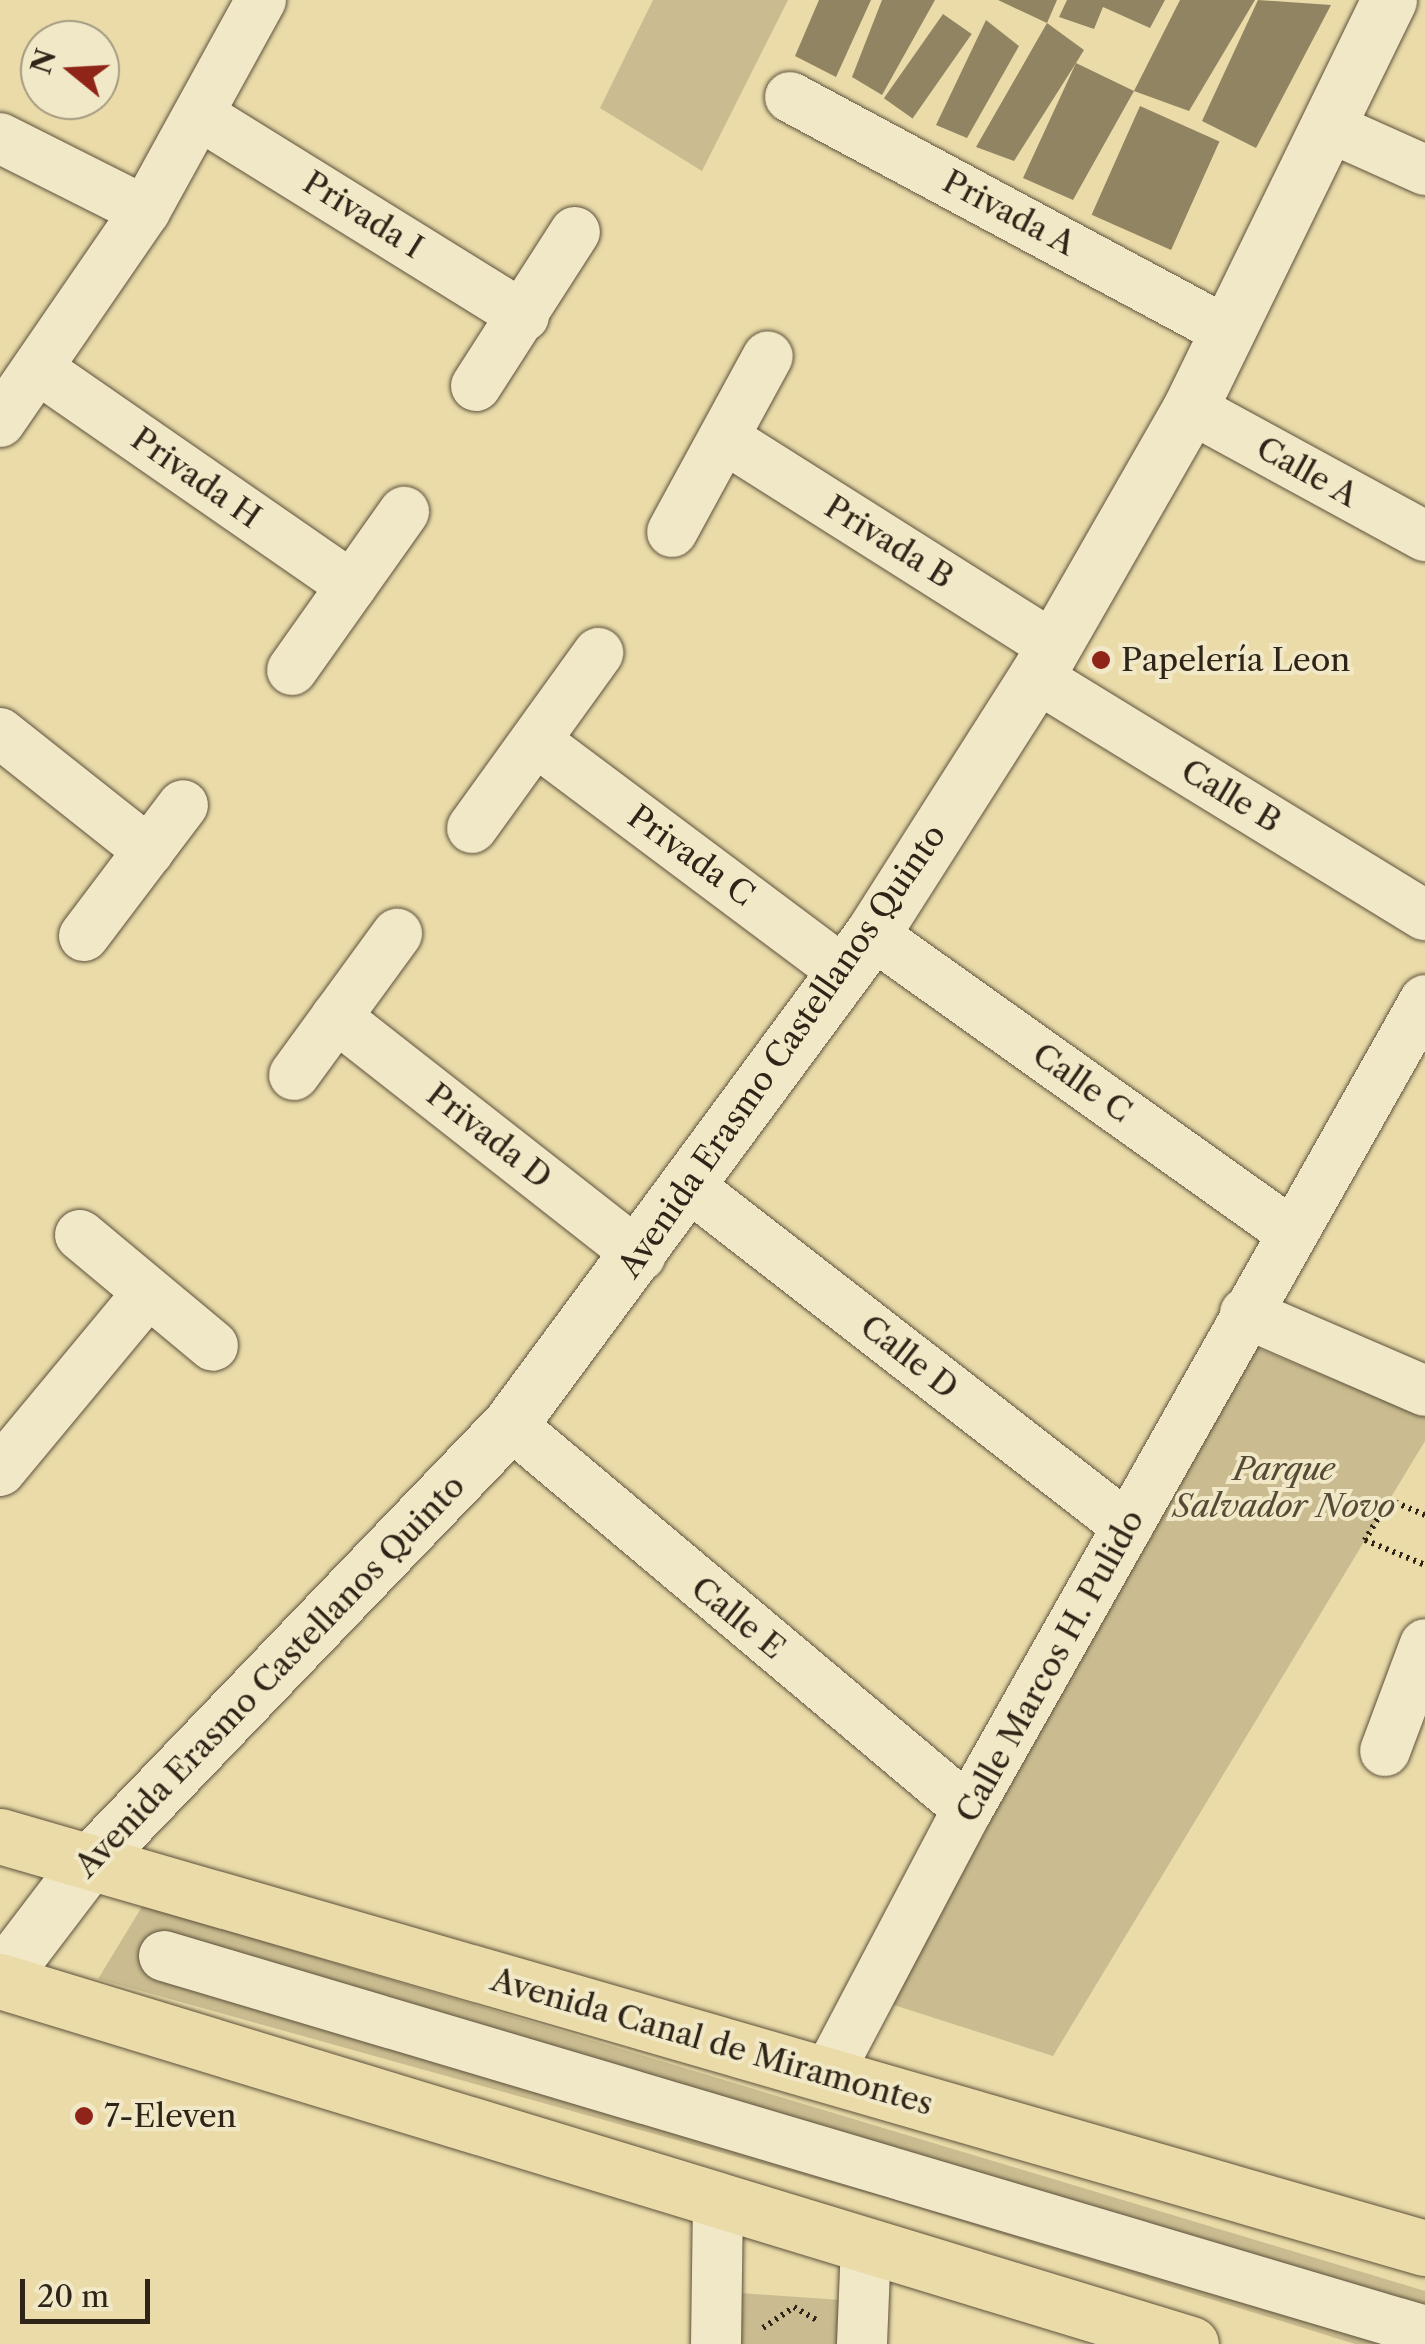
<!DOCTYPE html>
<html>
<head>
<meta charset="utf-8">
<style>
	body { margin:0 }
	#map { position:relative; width:1425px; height:2344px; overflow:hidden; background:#eadba9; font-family:"Libre Caslon Text",serif }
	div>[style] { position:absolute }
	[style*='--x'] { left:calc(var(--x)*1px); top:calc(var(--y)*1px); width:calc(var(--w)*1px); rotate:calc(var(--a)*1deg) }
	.green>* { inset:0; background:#cabc90; transform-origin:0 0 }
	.building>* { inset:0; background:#908463; transform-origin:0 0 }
	.path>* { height:6px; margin-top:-3px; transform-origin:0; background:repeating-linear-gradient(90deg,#2e2518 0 2.5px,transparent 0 7.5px) }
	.roads { filter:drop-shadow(0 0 2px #5d523c) drop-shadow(0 0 2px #5d523c) }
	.street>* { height:50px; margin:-25px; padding:0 25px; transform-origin:25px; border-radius:25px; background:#f1e8c7 }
	.secondary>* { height:55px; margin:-27.5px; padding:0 27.5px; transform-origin:27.5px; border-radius:27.5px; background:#f1e8c7 }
	.primary>* { height:55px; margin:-27.5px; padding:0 27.5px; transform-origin:27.5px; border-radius:27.5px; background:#eadba9 }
	.dots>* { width:28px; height:28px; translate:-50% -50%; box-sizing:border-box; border:5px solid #f1e8c7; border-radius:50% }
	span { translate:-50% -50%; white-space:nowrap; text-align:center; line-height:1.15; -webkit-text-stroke:8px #f1e8c7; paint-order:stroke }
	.street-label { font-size:32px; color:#2e2518 }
	.poi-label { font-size:32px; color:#2e2518 }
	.left { translate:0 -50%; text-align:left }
	.park-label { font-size:32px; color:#554b36; font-style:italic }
	.north { position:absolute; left:20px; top:20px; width:100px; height:100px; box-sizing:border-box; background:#f1e8c7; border:2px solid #a39a81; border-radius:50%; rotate:288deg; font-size:28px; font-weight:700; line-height:40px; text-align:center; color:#2e2518 }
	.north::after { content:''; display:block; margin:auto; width:35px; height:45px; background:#8f2418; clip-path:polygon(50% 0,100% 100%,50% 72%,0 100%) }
	.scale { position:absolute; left:20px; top:2279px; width:130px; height:45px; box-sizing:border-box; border:5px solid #2e2518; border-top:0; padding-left:12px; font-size:30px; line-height:35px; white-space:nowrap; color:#2e2518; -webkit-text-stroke:8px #f1e8c7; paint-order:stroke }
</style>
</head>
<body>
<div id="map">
	<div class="green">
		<i style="clip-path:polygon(653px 0,788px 0,702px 171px,600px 108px)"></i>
		<i style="clip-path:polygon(1257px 1348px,1425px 1417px,1425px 1441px,1053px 2056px,872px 1998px)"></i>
		<i style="clip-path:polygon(143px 1905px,1425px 2291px,1425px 2344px,1355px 2344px,888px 2199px,98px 1979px)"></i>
		<i style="left:740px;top:2293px;width:101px;height:51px;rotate:4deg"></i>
	</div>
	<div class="building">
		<i style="clip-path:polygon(819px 0,871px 0,836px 77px,795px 56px)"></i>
		<i style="clip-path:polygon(882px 0,935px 0,882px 95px,852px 77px)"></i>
		<i style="clip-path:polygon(998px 0,1057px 0,1047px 23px)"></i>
		<i style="clip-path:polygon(1067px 0,1165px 0,1150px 28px,1103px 7px,1094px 29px,1059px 17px)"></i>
		<i style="clip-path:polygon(1180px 0,1255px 0,1189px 111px,1134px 91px)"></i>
		<i style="clip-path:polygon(1258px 0,1331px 5px,1256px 148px,1202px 121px)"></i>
		<i style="left:943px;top:14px;width:35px;height:103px;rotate:35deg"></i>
		<i style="clip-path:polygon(986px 20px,1019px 46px,967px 138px,936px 125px)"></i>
		<i style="clip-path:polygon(1047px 23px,1084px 50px,1076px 63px,1134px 91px,1073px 200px,1023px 178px,1076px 63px,1014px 161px,976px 147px)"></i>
		<i style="left:1140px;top:106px;width:87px;height:119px;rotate:24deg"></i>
	</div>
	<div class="path">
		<i style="--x:1425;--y:1515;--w:39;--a:-157"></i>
		<i style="--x:1389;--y:1500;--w:47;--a:121"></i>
		<i style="--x:1365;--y:1540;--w:65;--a:22.6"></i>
		<i style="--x:763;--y:2328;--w:37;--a:-34"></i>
		<i style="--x:794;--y:2307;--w:28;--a:30"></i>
	</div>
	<div class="roads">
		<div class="street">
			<i style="--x:790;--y:97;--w:497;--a:28.2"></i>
			<i style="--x:201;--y:116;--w:380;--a:31.8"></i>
			<i style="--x:1331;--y:128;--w:103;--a:24.1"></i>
			<i style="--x:0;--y:138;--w:162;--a:26.7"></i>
			<i style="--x:40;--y:370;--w:379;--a:34.7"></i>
			<i style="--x:476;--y:386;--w:183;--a:-57.3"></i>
			<i style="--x:1190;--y:408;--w:268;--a:28.6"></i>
			<i style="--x:0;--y:422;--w:256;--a:-55.5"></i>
			<i style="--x:145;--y:211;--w:241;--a:-61.2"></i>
			<i style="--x:724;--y:438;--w:389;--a:32.3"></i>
			<i style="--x:672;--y:532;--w:200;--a:-61.4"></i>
			<i style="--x:292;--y:670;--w:194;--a:-54.7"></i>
			<i style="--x:1036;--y:677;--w:456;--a:31.5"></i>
			<i style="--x:0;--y:733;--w:190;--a:38.4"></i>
			<i style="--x:537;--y:742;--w:384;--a:36.8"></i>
			<i style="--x:472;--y:828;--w:216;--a:-54.2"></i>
			<i style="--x:872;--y:934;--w:516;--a:35.45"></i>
			<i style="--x:84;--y:936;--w:164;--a:-52.9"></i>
			<i style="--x:336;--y:1017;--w:387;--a:38.1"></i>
			<i style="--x:294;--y:1075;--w:175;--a:-53.9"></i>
			<i style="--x:690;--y:1187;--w:554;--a:37.82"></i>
			<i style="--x:80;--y:1235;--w:173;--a:39.8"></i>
			<i style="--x:1245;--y:1313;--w:196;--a:23.4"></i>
			<i style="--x:510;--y:1424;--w:598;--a:40.05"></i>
			<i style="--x:0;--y:1471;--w:230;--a:-50.3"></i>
			<i style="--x:1385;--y:1751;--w:114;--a:-69.5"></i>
			<i style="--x:164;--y:1956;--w:1316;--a:16.56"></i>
			<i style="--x:828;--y:2074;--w:300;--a:-62.2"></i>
			<i style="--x:968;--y:1809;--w:929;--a:-60.54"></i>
			<i style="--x:716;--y:2344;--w:143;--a:-89.2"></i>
			<i style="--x:862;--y:2344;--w:99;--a:-87.7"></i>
		</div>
		<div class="secondary">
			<i style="--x:0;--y:1979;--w:143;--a:-52.7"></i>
			<i style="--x:87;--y:1865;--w:611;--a:-46.19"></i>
			<i style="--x:510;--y:1424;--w:609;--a:-53.54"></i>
			<i style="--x:872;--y:934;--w:305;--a:-57.5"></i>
			<i style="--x:1036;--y:677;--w:310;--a:-60.2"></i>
			<i style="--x:1190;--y:408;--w:454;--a:-64"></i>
		</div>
		<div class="primary">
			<i style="--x:0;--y:1836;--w:1483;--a:16.13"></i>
			<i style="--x:0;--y:1981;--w:1245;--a:16.95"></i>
		</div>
	</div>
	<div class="dots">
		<i style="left:1101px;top:660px;background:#8f2418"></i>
		<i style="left:84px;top:2116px;background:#8f2418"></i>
	</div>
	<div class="street-label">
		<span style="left:1009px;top:213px;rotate:28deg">Privada A</span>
		<span style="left:363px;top:215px;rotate:32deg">Privada I</span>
		<span style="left:1307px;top:472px;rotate:29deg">Calle A</span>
		<span style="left:196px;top:478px;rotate:35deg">Privada H</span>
		<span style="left:889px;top:542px;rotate:32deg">Privada B</span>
		<span style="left:1231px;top:796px;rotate:31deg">Calle B</span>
		<span style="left:691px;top:856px;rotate:36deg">Privada C</span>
		<span style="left:782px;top:1051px;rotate:-55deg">Avenida Erasmo Castellanos Quinto</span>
		<span style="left:1082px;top:1083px;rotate:35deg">Calle C</span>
		<span style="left:489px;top:1136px;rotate:38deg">Privada D</span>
		<span style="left:909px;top:1357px;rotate:38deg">Calle D</span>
		<span style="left:738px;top:1618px;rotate:39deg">Calle E</span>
		<span style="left:1050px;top:1666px;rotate:-61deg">Calle Marcos H. Pulido</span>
		<span style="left:270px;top:1676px;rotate:-46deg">Avenida Erasmo Castellanos Quinto</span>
		<span style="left:712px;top:2042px;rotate:16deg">Avenida Canal de Miramontes</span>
	</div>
	<div class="poi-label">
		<span class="left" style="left:1121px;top:660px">Papelería Leon</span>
		<span class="left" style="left:104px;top:2116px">7-Eleven</span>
	</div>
	<div class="park-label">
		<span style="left:1284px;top:1488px">Parque<br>Salvador Novo</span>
	</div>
	<div class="north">N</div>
	<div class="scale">20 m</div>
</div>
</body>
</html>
